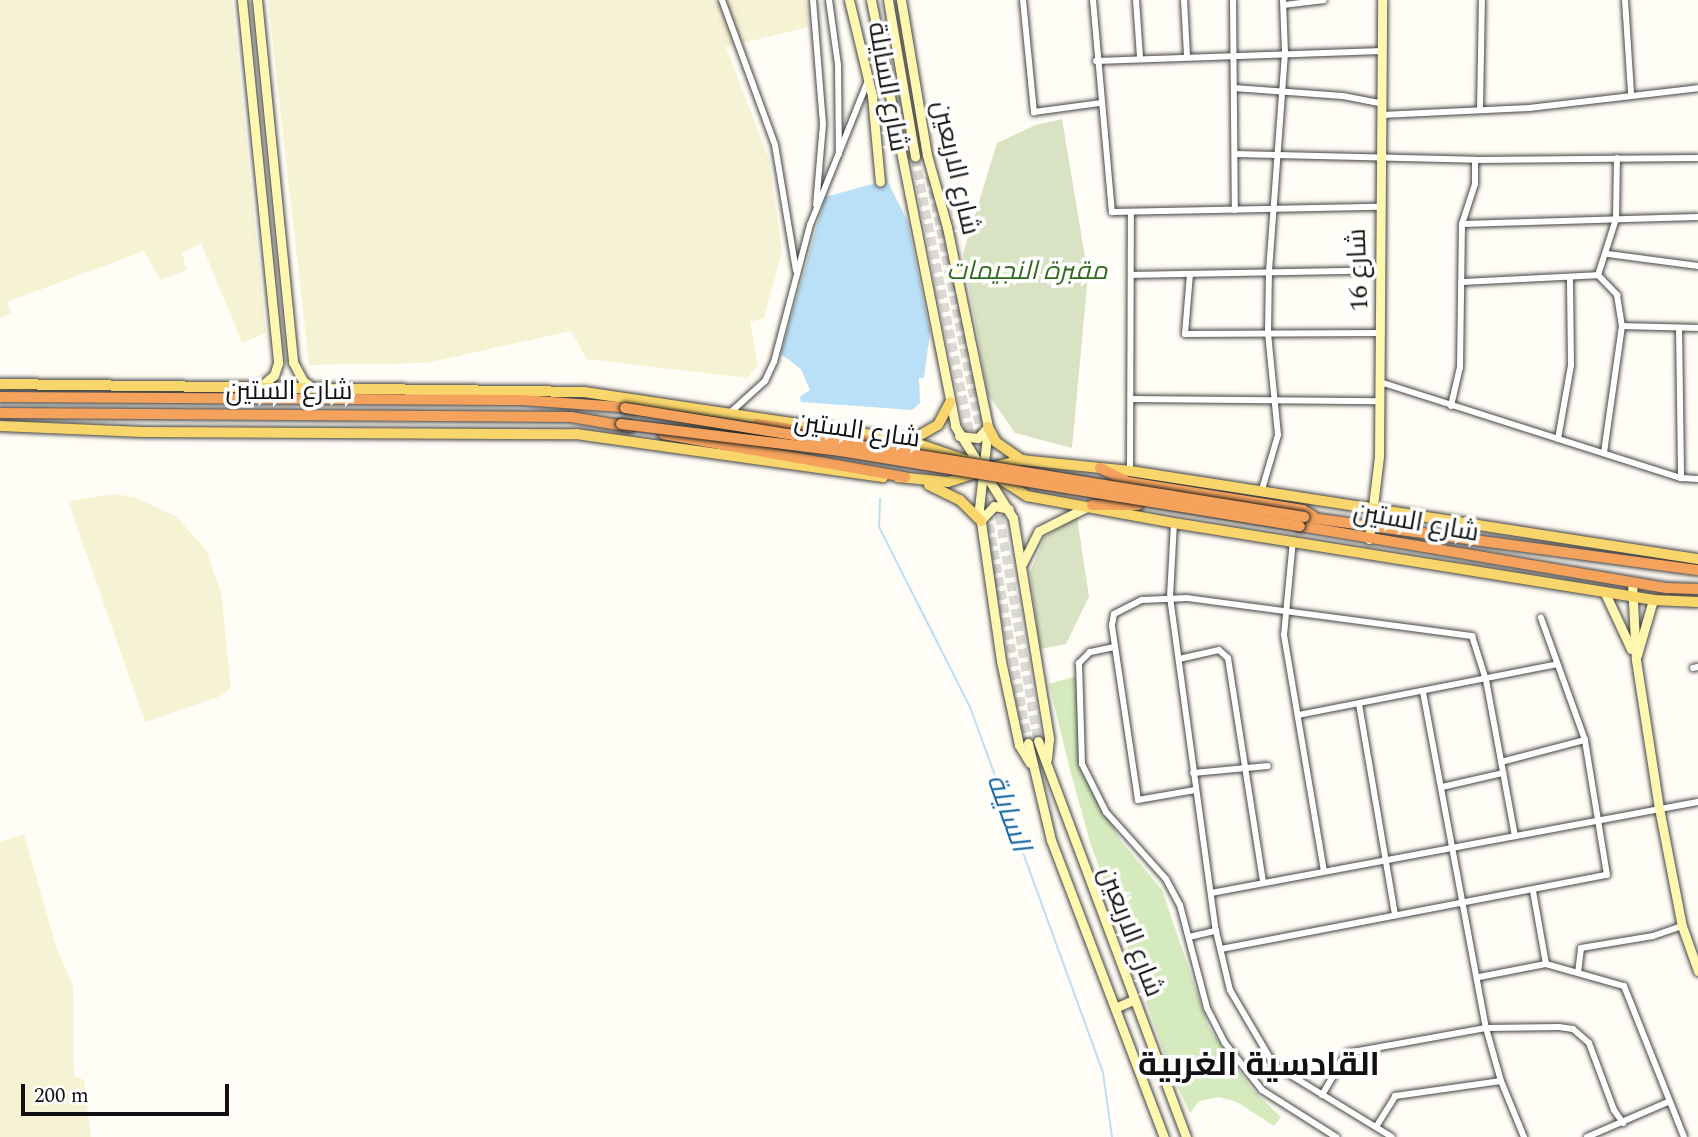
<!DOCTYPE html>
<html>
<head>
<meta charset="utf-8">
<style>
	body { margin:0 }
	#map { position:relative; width:1698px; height:1137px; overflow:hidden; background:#fffdf5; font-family:Spectral,Cairo,serif }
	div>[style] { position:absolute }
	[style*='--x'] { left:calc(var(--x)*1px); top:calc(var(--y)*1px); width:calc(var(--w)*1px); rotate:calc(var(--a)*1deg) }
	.farmland>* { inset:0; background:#f6f3d4 }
	.green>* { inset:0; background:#d5ebbd }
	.cemetery>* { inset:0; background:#d9e3c4 }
	.water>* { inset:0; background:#b9e0f7 }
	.stream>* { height:2px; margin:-1px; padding:0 1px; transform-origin:1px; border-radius:1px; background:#b9e0f7 }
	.secondary-tunnel>* { height:9px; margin-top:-4.5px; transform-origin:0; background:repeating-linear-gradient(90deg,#dbdad3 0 9px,transparent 0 13.5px) }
	.roads { filter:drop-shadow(0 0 2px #444) drop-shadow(0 0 2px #444) }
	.street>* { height:6px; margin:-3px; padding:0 3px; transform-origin:3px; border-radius:3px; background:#fff }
	.secondary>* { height:9px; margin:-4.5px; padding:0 4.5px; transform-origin:4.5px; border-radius:4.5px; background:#fff6b0 }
	.primary>* { height:10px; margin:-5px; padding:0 5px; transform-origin:5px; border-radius:5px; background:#f9d66b }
	.highway>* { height:10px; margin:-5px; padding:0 5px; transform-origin:5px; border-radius:5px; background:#f5a25d }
	.bridges { filter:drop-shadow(0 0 2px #222) drop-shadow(0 0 2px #222) }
	.highway-bridge>* { height:10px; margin:-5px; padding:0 5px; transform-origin:5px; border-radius:5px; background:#f5a25d }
	span { translate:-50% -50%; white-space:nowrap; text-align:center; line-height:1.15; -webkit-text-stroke:7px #fff; paint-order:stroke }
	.street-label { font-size:26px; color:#111 }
	.park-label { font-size:26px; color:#2f6b1f; font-style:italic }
	.water-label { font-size:28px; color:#1768a6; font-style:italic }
	.district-label { font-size:33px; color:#111; font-weight:700 }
	.scale { position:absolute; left:21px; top:1084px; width:208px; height:32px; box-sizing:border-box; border:4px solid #111; border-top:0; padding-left:9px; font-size:21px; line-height:24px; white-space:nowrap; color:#111; -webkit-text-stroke:5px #fff; paint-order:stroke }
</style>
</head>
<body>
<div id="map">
	<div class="farmland">
		<i style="clip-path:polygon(0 0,232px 0,266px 333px,242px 343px,201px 243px,182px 253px,187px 270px,160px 280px,144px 251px,7px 302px,11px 313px,0 319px)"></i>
		<i style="clip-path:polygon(268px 0,806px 0,809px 27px,726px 47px,769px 160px,782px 251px,764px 318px,750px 322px,758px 365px,747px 378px,587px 359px,571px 331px,426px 363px,309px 365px)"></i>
		<i style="clip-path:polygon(115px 494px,137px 498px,177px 517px,206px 550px,221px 592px,231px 688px,221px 696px,145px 722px,68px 501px)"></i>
		<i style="clip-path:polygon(24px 834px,56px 947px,73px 985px,74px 1076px,84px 1080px,91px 1137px,0 1137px,0 842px)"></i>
	</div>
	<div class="green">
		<i style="clip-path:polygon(1077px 676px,1081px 768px,1121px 841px,1162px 890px,1209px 1028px,1252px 1089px,1281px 1117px,1274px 1126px,1237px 1102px,1219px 1097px,1199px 1101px,1190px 1113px,1172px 1075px,1090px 842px,1070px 770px,1049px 684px)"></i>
	</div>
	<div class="cemetery">
		<i style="clip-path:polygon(1062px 119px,1088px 275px,1072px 448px,1015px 433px,988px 394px,963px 254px,997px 143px,1036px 125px)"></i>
		<i style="clip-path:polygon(1077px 517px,1089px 597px,1066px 644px,1040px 649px,1030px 572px,1045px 537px)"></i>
	</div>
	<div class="water">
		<i style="clip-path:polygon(887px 180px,907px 220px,930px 332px,924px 378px,919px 378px,920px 403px,912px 410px,801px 402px,800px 397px,810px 390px,801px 369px,781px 354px,825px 197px)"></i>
	</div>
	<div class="stream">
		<i style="--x:880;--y:499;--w:28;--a:92"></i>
		<i style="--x:879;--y:527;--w:202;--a:63.2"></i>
		<i style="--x:970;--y:707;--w:389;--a:70"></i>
		<i style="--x:1103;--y:1073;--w:65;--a:82"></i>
	</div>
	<div class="secondary-tunnel">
		<i style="--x:915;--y:157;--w:303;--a:78.8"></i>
		<i style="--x:930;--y:176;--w:283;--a:78.8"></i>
		<i style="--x:982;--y:484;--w:263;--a:79.9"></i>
		<i style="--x:997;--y:502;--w:242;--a:80.3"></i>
	</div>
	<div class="roads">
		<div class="street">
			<i style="--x:722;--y:0;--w:154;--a:69.9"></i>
			<i style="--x:775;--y:145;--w:127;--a:80.5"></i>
			<i style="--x:813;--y:0;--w:124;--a:85.4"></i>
			<i style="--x:823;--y:124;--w:81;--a:94.9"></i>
			<i style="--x:829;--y:0;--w:66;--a:82.1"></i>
			<i style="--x:838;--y:65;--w:89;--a:89.4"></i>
			<i style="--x:1023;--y:0;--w:113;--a:84.4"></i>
			<i style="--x:1034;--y:112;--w:68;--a:-7.7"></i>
			<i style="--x:1093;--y:0;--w:213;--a:84.9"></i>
			<i style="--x:1112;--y:212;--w:267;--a:-1.1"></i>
			<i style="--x:1136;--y:0;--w:57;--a:86"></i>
			<i style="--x:1184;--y:0;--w:55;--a:86.9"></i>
			<i style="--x:1233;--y:0;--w:210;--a:89.5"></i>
			<i style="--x:1625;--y:0;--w:93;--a:86.3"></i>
			<i style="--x:1284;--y:5;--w:40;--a:-7.1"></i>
			<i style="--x:1096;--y:61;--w:286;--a:-2"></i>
			<i style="--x:1234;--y:88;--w:109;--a:4.2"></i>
			<i style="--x:1343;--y:96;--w:38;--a:11"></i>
			<i style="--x:1480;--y:110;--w:110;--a:-89"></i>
			<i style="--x:1381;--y:115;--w:148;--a:-2.7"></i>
			<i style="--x:1529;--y:108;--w:170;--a:-6.7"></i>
			<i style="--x:1235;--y:154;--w:240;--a:1.4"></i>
			<i style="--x:1475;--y:160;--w:223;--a:-0.5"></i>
			<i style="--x:1462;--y:224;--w:236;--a:-1.7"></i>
			<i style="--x:1608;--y:254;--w:91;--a:7.6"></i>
			<i style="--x:1190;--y:274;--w:60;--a:94.8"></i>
			<i style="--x:1185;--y:334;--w:197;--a:-0.3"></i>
			<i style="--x:1131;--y:275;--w:250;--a:-1.1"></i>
			<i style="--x:1598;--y:275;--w:28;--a:46"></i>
			<i style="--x:1617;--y:295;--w:31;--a:81"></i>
			<i style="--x:1622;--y:326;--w:128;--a:98.1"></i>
			<i style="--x:1598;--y:275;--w:59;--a:-72.2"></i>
			<i style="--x:1616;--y:219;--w:61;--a:-89.1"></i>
			<i style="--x:1461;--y:282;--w:137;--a:-2.9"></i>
			<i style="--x:1622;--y:326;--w:76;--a:1.5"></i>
			<i style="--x:1679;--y:328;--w:150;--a:89.2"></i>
			<i style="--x:1380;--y:382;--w:316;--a:17.7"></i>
			<i style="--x:1681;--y:478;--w:17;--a:3"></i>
			<i style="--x:1133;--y:399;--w:246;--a:0.5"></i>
			<i style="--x:1451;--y:406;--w:40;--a:-77"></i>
			<i style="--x:1460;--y:367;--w:143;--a:-89.2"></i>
			<i style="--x:1462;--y:224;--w:42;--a:-72"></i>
			<i style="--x:1475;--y:184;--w:24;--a:-90"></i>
			<i style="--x:732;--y:411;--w:45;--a:-42.3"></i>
			<i style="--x:765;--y:381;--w:21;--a:-65"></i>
			<i style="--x:774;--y:362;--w:142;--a:-75.3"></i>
			<i style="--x:810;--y:225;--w:155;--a:-68.1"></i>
			<i style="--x:1558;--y:439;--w:75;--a:-80"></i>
			<i style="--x:1571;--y:365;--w:87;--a:-90.7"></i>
			<i style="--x:1130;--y:471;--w:259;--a:-89.8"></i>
			<i style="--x:1261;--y:493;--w:60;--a:-73.7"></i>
			<i style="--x:1278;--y:435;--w:102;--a:-95.6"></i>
			<i style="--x:1268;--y:333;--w:62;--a:-89.1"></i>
			<i style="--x:1269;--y:271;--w:219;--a:-85.8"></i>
			<i style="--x:1285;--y:53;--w:53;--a:-92.2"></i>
			<i style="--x:1174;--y:523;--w:74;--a:93.1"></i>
			<i style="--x:1170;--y:597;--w:337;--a:82.2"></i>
			<i style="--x:1216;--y:931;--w:61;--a:76.7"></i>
			<i style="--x:1230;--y:990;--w:87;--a:59.6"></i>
			<i style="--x:1274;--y:1065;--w:138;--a:31.4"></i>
			<i style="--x:1293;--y:540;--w:95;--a:95.4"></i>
			<i style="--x:1284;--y:635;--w:239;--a:80.4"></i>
			<i style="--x:1114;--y:647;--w:25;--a:168"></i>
			<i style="--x:1090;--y:652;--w:16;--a:135"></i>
			<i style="--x:1079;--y:663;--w:101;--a:88.3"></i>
			<i style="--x:1082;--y:764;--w:54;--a:63.4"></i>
			<i style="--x:1106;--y:812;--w:90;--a:48.2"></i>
			<i style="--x:1166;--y:879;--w:30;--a:62"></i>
			<i style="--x:1180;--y:905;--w:106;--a:75.3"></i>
			<i style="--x:1207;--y:1008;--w:39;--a:63"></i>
			<i style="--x:1225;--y:1043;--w:60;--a:51.8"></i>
			<i style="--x:1262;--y:1090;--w:88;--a:32.4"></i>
			<i style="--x:1179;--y:659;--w:41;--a:-12.7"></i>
			<i style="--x:1219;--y:650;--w:12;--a:42"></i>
			<i style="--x:1228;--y:658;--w:227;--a:81.1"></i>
			<i style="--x:1693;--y:668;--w:5;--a:-11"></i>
			<i style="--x:1423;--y:692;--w:342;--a:79.4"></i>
			<i style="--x:1486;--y:1028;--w:55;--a:74.2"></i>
			<i style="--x:1501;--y:1081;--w:61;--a:67.7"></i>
			<i style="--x:1359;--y:704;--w:214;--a:80.3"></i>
			<i style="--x:1298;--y:715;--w:264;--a:-11.1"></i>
			<i style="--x:1501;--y:762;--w:87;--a:-14.7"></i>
			<i style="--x:1193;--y:773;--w:75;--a:-5.3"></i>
			<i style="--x:1442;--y:787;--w:63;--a:-12.9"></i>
			<i style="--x:1195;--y:790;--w:58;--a:170"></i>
			<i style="--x:1138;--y:800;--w:177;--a:-98.5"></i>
			<i style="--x:1112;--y:625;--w:11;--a:-80"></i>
			<i style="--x:1114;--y:614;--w:31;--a:-27"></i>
			<i style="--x:1142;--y:600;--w:45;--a:-2.5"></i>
			<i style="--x:1187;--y:598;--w:288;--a:7.6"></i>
			<i style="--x:1472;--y:636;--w:46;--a:72.3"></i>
			<i style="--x:1486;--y:680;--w:159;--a:79.5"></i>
			<i style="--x:1533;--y:891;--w:74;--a:79.9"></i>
			<i style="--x:1211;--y:893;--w:495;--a:-10.6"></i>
			<i style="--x:1189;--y:937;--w:28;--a:-13"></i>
			<i style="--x:1221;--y:949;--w:393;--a:-10.9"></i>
			<i style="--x:1607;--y:875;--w:137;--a:-99.3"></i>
			<i style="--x:1585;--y:740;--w:130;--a:-109.8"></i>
			<i style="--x:1578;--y:973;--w:25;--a:-83"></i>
			<i style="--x:1581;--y:948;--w:73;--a:-9.5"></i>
			<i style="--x:1653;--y:936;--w:31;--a:-19"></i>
			<i style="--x:1479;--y:977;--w:68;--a:-11"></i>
			<i style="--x:1546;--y:964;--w:81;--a:15.8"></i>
			<i style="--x:1624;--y:986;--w:162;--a:68.3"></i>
			<i style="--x:1322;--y:1095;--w:49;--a:-59.2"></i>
			<i style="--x:1347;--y:1053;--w:141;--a:-10.2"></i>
			<i style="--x:1486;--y:1028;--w:73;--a:-0.8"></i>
			<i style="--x:1559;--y:1027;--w:14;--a:8"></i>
			<i style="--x:1573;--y:1029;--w:21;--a:41"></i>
			<i style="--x:1589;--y:1043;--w:72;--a:69.5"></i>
			<i style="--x:1614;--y:1110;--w:16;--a:55"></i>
			<i style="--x:1376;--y:1127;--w:36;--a:-58"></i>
			<i style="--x:1395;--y:1096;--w:107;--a:-8.1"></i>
			<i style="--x:1587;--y:1137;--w:90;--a:-23.4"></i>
		</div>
		<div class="secondary">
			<i style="--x:242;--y:0;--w:365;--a:84.3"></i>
			<i style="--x:278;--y:363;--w:13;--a:108"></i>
			<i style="--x:274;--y:375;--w:20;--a:139"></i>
			<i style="--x:257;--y:0;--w:364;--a:84.3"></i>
			<i style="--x:293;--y:362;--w:21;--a:62"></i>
			<i style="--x:303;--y:381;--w:12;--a:35"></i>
			<i style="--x:849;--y:0;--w:99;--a:76.5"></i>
			<i style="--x:872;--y:96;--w:86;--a:84.7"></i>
			<i style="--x:871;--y:0;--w:434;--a:78.8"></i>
			<i style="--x:955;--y:426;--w:109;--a:57.8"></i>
			<i style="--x:1013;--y:518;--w:224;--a:80.7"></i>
			<i style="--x:1049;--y:739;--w:20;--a:96"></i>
			<i style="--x:888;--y:0;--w:159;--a:80.2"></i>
			<i style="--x:901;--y:0;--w:157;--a:80.5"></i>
			<i style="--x:927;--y:155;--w:75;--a:74.5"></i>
			<i style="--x:947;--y:227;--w:204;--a:78.4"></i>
			<i style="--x:988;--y:427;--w:81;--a:96.3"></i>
			<i style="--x:979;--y:508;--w:155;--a:81.8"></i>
			<i style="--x:1001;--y:661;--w:86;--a:77.9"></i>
			<i style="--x:1019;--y:745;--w:21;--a:59"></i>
			<i style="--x:959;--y:436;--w:19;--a:6"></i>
			<i style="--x:978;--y:438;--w:15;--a:-48"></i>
			<i style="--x:981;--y:520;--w:19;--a:-47"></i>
			<i style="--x:994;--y:506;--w:15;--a:11"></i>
			<i style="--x:1369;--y:539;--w:84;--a:-83.1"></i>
			<i style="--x:1379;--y:456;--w:456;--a:-89.6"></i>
			<i style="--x:1022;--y:564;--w:37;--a:-63"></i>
			<i style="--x:1039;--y:531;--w:54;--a:-26.6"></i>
			<i style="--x:1632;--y:582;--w:78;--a:87.1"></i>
			<i style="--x:1636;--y:660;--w:150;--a:81.2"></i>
			<i style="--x:1659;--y:808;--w:120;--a:79"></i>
			<i style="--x:1682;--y:926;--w:48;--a:70.4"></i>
			<i style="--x:1604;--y:591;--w:64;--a:65"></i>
			<i style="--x:1637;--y:655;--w:57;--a:-73.8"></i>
			<i style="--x:1038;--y:741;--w:423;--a:69.5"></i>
			<i style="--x:1028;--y:743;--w:100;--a:76.7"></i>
			<i style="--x:1051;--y:840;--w:318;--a:69.2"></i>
			<i style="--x:1115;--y:1008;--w:20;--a:-24"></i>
		</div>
		<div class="primary">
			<i style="--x:0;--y:384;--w:584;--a:0.78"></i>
			<i style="--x:584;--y:392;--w:330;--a:8.5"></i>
			<i style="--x:910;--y:441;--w:65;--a:19"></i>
			<i style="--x:0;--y:426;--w:143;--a:2.4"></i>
			<i style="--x:143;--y:432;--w:433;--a:0.3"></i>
			<i style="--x:576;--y:434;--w:310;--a:8"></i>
			<i style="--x:988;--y:427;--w:17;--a:62"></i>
			<i style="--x:996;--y:442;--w:32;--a:35"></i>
			<i style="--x:910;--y:441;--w:32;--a:-30"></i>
			<i style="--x:938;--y:425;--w:26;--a:-62"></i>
			<i style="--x:993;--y:467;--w:30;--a:-14"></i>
			<i style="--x:1022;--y:460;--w:109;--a:5.8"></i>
			<i style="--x:1130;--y:471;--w:575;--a:8.81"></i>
			<i style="--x:996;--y:476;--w:37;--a:33"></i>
			<i style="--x:1027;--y:496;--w:149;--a:10.4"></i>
			<i style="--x:1174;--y:523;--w:485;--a:9.1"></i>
			<i style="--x:1653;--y:600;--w:45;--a:2.5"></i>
			<i style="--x:898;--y:477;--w:50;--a:5.7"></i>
			<i style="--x:948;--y:482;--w:33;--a:-18"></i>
			<i style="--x:929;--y:485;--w:34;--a:26"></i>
			<i style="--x:960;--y:500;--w:30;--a:45"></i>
		</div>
		<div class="highway">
			<i style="--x:0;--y:397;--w:522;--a:0.33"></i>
			<i style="--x:522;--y:400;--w:112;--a:4.1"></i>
			<i style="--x:0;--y:413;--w:571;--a:0.4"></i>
			<i style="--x:571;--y:417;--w:60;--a:9.6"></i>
			<i style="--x:757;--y:424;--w:121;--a:8.5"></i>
			<i style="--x:877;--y:442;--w:33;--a:-2"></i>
			<i style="--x:663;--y:434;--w:246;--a:10.1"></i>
			<i style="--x:1100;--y:468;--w:31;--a:27"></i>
			<i style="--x:1128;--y:482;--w:177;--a:9.1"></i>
			<i style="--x:1303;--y:510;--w:12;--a:31"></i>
			<i style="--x:1092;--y:505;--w:46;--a:0"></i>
			<i style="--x:1304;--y:517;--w:398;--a:7.7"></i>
			<i style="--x:1300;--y:526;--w:373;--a:9.6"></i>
			<i style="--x:1668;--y:588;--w:30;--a:2"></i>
		</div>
	</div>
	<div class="bridges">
		<div class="highway-bridge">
			<i style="--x:625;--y:408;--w:688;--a:9.12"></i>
			<i style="--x:621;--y:424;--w:221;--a:7"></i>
			<i style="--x:840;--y:451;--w:466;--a:9.3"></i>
		</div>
	</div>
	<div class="street-label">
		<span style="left:887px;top:87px;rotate:80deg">شارع السايلة</span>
		<span style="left:955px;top:168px;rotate:77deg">شارع الاربعين</span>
		<span style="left:1359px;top:270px;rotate:-92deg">شارع 16</span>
		<span style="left:289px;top:392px">شارع الستين</span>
		<span style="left:857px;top:431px;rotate:8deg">شارع الستين</span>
		<span style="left:1416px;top:523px;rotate:10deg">شارع الستين</span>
		<span style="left:1130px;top:932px;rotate:69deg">شارع الاربعين</span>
	</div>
	<div class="park-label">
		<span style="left:1027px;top:272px">مقبرة النجيمات</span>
	</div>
	<div class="water-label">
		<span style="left:1008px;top:813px;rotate:70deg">السايلة</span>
	</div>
	<div class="district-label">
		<span style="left:1259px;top:1066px">القادسية الغربية</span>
	</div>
	<div class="scale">200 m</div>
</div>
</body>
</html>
